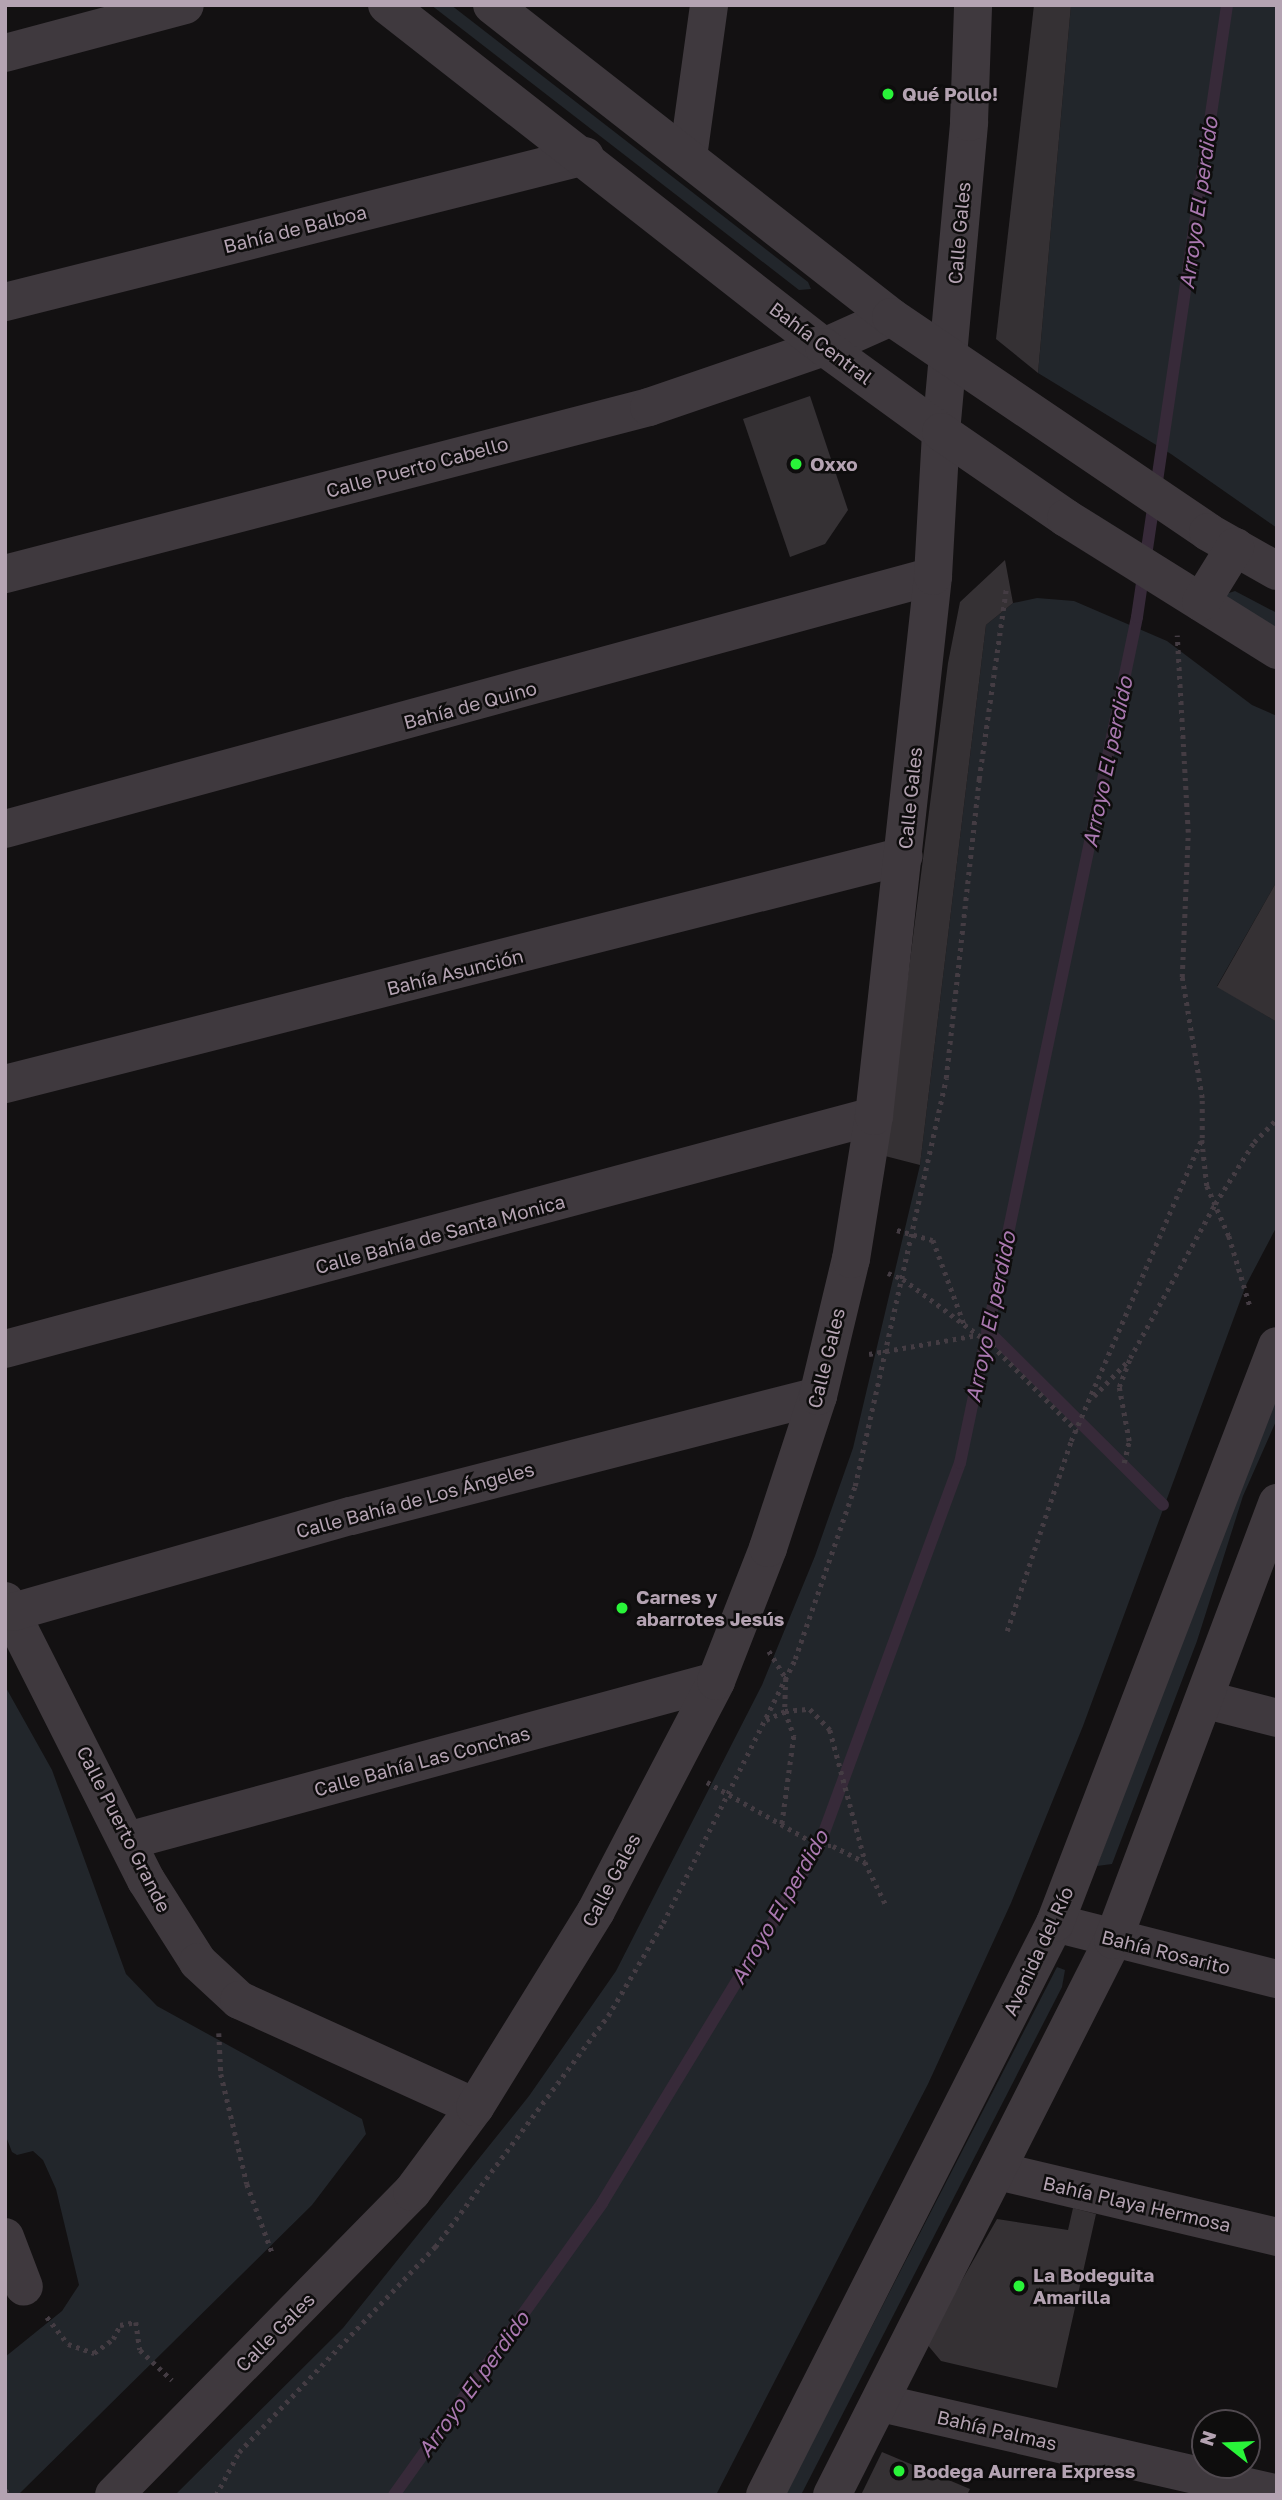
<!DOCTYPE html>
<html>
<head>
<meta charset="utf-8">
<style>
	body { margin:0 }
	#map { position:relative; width:1282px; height:2500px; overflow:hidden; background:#131112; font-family:"Golos Text",sans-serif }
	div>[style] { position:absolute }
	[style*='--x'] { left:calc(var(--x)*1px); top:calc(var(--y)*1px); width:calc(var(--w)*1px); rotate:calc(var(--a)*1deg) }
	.green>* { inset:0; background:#22262b }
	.stream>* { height:12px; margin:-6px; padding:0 6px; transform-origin:6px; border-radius:6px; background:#372a39 }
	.building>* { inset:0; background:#353134 }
	.path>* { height:4.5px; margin-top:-2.25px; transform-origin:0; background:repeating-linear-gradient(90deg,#443c43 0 3.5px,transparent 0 8.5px) }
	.minor>* { height:38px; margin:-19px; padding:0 19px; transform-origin:19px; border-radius:19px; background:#3f393e }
	.tertiary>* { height:38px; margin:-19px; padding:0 19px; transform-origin:19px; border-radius:19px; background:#3f393e }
	.dots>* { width:19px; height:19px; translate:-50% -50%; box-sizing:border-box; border:4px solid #0e0d0d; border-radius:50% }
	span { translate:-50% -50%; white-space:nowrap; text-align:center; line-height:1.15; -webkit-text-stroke:5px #0e0d0d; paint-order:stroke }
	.poi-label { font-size:19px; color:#b4a3b2; font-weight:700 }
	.left { translate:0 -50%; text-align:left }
	.street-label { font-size:19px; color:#b4a3b2 }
	.water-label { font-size:21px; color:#aa78b0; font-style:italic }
	.frame { position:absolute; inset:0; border:7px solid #b4a3b2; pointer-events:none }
	.north { position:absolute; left:1191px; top:2409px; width:70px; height:70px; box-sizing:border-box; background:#0e0d0d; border:2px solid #50494f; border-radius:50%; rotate:288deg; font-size:19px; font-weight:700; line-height:28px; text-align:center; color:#b4a3b2 }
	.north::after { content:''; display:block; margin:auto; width:24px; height:32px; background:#29f439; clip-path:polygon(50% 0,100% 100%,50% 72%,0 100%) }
</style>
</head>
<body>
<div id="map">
	<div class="green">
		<i style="clip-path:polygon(431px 5px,451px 5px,808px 282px,811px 289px,799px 290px)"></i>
		<i style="clip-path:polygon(1071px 5px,1277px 5px,1277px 528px,1171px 454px,1038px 373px)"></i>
		<i style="clip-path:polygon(1235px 591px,1277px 613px,1277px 634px,1229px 604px,1226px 594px)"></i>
		<i style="clip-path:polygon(1037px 598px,1074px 601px,1167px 641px,1252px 705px,1277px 716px,1277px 881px,1217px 986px,1277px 1022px,1277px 1226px,1246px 1285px,1083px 1726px,1011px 1903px,928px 2084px,716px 2495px,175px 2495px,343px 2328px,529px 2096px,616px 1971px,762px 1685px,815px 1556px,853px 1448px,920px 1165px,986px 625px,1013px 603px)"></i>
		<i style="clip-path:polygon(1277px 1389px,1277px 1419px,1243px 1496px,1197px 1641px,1112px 1864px,1097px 1866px)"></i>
		<i style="clip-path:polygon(5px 1686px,52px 1770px,126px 1974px,157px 2006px,362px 2119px,366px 2134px,312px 2205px,18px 2495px,5px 2495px,5px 2357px,62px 2311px,79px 2285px,56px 2189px,43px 2160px,33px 2151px,17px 2155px,12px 2152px,5px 2134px)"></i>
		<i style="clip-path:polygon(1057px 1967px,1065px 1970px,1062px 1987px,801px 2495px,785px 2495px)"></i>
	</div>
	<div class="stream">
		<i style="--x:987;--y:1330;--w:248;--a:44.8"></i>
		<i style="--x:394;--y:2495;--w:359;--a:-54.5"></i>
		<i style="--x:602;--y:2203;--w:418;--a:-58.7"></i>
		<i style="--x:819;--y:1846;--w:408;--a:-69.8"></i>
		<i style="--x:960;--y:1463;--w:864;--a:-78.18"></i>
		<i style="--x:1137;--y:617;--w:619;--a:-81.63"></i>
	</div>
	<div class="building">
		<i style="clip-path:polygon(1034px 5px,1071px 5px,1038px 373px,996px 339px)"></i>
		<i style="clip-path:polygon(810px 396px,848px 510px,825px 544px,790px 557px,743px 419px)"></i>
		<i style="clip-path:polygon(1005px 560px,1013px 603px,986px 625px,920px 1165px,885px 1156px,948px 663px,960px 602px)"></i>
		<i style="clip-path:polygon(1277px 881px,1277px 1022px,1217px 987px)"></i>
		<i style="clip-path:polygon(1073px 2208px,1096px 2214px,1057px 2388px,941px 2361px,926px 2343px,997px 2219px,1068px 2230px)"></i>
		<i style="clip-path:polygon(882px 2452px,970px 2489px,967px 2495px,861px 2495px)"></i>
	</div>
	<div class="path">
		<i style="--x:1202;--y:1140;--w:46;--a:83.8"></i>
		<i style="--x:1207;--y:1186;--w:55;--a:66.3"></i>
		<i style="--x:1229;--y:1236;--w:73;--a:73.3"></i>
		<i style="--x:897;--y:1230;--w:37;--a:16"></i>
		<i style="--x:933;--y:1240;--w:90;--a:69.7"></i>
		<i style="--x:888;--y:1273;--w:16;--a:22"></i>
		<i style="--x:903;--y:1279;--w:111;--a:36.6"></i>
		<i style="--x:992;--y:1345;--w:121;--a:45.3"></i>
		<i style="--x:869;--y:1354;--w:111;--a:-9.9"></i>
		<i style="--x:1094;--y:1396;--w:47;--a:-45.9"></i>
		<i style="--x:1124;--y:1463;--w:23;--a:-77"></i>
		<i style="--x:1129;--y:1441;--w:55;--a:-100.5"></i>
		<i style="--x:1119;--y:1387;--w:31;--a:-69"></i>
		<i style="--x:1130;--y:1358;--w:176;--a:-61.1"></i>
		<i style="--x:1215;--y:1204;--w:73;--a:-57.8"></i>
		<i style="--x:1254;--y:1142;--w:33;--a:-45"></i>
		<i style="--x:1007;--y:1631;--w:200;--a:-71.4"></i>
		<i style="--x:1071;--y:1441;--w:330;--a:-66.6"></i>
		<i style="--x:1202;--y:1138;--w:40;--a:-90"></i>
		<i style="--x:1202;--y:1098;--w:123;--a:-99.4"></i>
		<i style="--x:1182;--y:977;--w:145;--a:-87.6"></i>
		<i style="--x:1188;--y:832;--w:197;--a:-93.2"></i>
		<i style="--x:769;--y:1651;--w:32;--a:58"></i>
		<i style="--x:786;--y:1678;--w:33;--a:92"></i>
		<i style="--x:785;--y:1711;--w:27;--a:70"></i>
		<i style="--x:794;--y:1736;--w:90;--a:97.7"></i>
		<i style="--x:766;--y:1720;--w:21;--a:-25"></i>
		<i style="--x:785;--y:1711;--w:25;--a:-5"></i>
		<i style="--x:810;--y:1709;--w:29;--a:46"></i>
		<i style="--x:830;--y:1730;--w:136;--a:75"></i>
		<i style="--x:707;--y:1782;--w:129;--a:29.7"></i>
		<i style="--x:819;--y:1846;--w:14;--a:0"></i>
		<i style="--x:833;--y:1846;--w:36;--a:27"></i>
		<i style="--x:865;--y:1862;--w:48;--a:64"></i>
		<i style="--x:219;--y:2033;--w:41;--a:87.2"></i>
		<i style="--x:221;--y:2074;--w:113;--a:76.7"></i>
		<i style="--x:247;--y:2184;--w:76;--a:69.9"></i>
		<i style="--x:47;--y:2317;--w:34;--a:52"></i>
		<i style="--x:68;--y:2344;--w:28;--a:19"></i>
		<i style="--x:94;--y:2353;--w:24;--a:-36"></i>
		<i style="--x:113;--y:2339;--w:16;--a:-63"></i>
		<i style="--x:120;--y:2325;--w:16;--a:-11"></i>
		<i style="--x:136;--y:2322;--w:28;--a:82"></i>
		<i style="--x:140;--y:2350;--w:44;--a:43.2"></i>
		<i style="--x:5;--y:2490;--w:8;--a:40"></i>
		<i style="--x:216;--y:2495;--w:49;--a:-61.9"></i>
		<i style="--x:239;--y:2452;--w:284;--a:-46.3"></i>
		<i style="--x:435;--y:2247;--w:289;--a:-53.2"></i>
		<i style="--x:608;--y:2016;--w:108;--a:-59.4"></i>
		<i style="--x:663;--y:1923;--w:295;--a:-63.4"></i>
		<i style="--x:795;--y:1659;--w:183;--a:-70.9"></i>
		<i style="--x:855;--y:1486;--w:418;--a:-77.4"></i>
		<i style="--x:946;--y:1078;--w:301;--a:-83.7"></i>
		<i style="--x:979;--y:779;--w:191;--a:-81.9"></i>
	</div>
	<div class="minor">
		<i style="--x:5;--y:53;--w:186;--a:-14.9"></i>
		<i style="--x:688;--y:157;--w:153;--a:-82.1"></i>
		<i style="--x:5;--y:302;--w:598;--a:-14.13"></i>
		<i style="--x:5;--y:574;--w:665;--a:-14.54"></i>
		<i style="--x:649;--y:407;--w:185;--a:-18.9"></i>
		<i style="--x:824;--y:347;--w:73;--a:-24.1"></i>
		<i style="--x:5;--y:829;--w:962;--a:-15.25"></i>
		<i style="--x:5;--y:1084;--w:927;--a:-14.23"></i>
		<i style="--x:5;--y:1349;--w:900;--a:-15.01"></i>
		<i style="--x:5;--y:1601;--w:313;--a:63.2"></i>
		<i style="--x:146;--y:1880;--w:97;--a:57.6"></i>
		<i style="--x:198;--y:1962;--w:56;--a:42.8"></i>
		<i style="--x:239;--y:2000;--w:259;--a:24.4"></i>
		<i style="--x:13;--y:1612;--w:351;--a:-15.9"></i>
		<i style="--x:351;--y:1516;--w:482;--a:-14.4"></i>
		<i style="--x:1207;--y:1700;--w:72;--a:14.4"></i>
		<i style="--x:127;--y:1841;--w:610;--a:-15.2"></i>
		<i style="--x:1055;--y:1923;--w:229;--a:14.2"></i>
		<i style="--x:998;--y:2171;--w:287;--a:13.3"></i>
		<i style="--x:5;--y:2237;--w:53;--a:69.2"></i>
		<i style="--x:881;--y:2403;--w:406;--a:12.9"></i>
		<i style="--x:114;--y:2495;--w:425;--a:-45.5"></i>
		<i style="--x:412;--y:2192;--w:106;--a:-53.5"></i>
		<i style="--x:475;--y:2107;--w:230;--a:-58.3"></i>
		<i style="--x:596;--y:1911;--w:259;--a:-62.4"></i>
		<i style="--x:716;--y:1681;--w:143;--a:-68.6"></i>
		<i style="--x:768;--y:1548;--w:160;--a:-71.8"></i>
		<i style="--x:818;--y:1396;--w:141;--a:-76.5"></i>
		<i style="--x:851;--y:1259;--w:145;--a:-80.9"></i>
		<i style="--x:874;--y:1116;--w:543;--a:-83.76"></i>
		<i style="--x:933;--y:576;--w:144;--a:-86.8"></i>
		<i style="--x:941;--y:432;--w:311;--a:-84.8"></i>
		<i style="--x:969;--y:122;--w:117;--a:-88"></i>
	</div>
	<div class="tertiary">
		<i style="--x:387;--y:5;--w:555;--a:38.05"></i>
		<i style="--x:824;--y:347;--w:145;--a:36"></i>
		<i style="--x:941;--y:432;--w:152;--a:34.5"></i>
		<i style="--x:1066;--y:518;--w:249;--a:32"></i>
		<i style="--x:492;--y:5;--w:507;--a:38.02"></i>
		<i style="--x:891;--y:317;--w:383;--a:34.1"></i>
		<i style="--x:1208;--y:532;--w:79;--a:29.5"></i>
		<i style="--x:1201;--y:602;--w:65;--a:-58.3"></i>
		<i style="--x:765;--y:2495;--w:641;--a:-63.12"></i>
		<i style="--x:1055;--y:1923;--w:618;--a:-68.96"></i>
		<i style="--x:832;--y:2495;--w:622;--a:-63.15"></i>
		<i style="--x:1113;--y:1940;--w:467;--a:-69.4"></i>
	</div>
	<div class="dots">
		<i style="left:888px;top:94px;background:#29f439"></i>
		<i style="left:796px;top:464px;background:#29f439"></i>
		<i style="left:622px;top:1608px;background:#29f439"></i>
		<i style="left:1019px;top:2286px;background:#29f439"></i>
		<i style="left:899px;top:2471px;background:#29f439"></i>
	</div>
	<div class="poi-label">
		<span class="left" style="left:902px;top:94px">Qué Pollo!</span>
		<span class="left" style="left:810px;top:464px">Oxxo</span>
		<span class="left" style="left:636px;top:1608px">Carnes y<br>abarrotes Jesús</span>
		<span class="left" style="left:1033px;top:2286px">La Bodeguita<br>Amarilla</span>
		<span class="left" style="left:913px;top:2471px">Bodega Aurrera Express</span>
	</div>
	<div class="street-label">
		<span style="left:295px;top:229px;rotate:-14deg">Bahía de Balboa</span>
		<span style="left:959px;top:233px;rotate:-85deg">Calle Gales</span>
		<span style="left:821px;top:343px;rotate:37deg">Bahía Central</span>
		<span style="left:417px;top:467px;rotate:-15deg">Calle Puerto Cabello</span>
		<span style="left:470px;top:705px;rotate:-15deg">Bahía de Quino</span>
		<span style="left:910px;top:798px;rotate:-84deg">Calle Gales</span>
		<span style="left:455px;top:972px;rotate:-14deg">Bahía Asunción</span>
		<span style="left:440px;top:1234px;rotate:-15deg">Calle Bahía de Santa Monica</span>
		<span style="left:826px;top:1358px;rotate:-76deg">Calle Gales</span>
		<span style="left:415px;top:1500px;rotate:-15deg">Calle Bahía de Los Ángeles</span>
		<span style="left:422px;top:1761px;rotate:-15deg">Calle Bahía Las Conchas</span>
		<span style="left:124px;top:1829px;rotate:63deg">Calle Puerto Grande</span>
		<span style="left:611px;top:1880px;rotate:-62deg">Calle Gales</span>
		<span style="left:1038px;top:1951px;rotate:-65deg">Avenida del Río</span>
		<span style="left:1166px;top:1952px;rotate:14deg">Bahía Rosarito</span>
		<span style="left:1137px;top:2204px;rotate:13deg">Bahía Playa Hermosa</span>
		<span style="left:275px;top:2332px;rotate:-45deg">Calle Gales</span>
		<span style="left:997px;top:2430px;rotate:13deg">Bahía Palmas</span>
	</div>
	<div class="water-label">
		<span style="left:1198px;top:203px;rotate:-82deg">Arroyo El perdido</span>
		<span style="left:1107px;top:762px;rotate:-78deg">Arroyo El perdido</span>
		<span style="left:990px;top:1317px;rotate:-78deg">Arroyo El perdido</span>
		<span style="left:779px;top:1907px;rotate:-60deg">Arroyo El perdido</span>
		<span style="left:473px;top:2384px;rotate:-54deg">Arroyo El perdido</span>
	</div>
	<div class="frame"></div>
	<div class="north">N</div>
</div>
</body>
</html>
